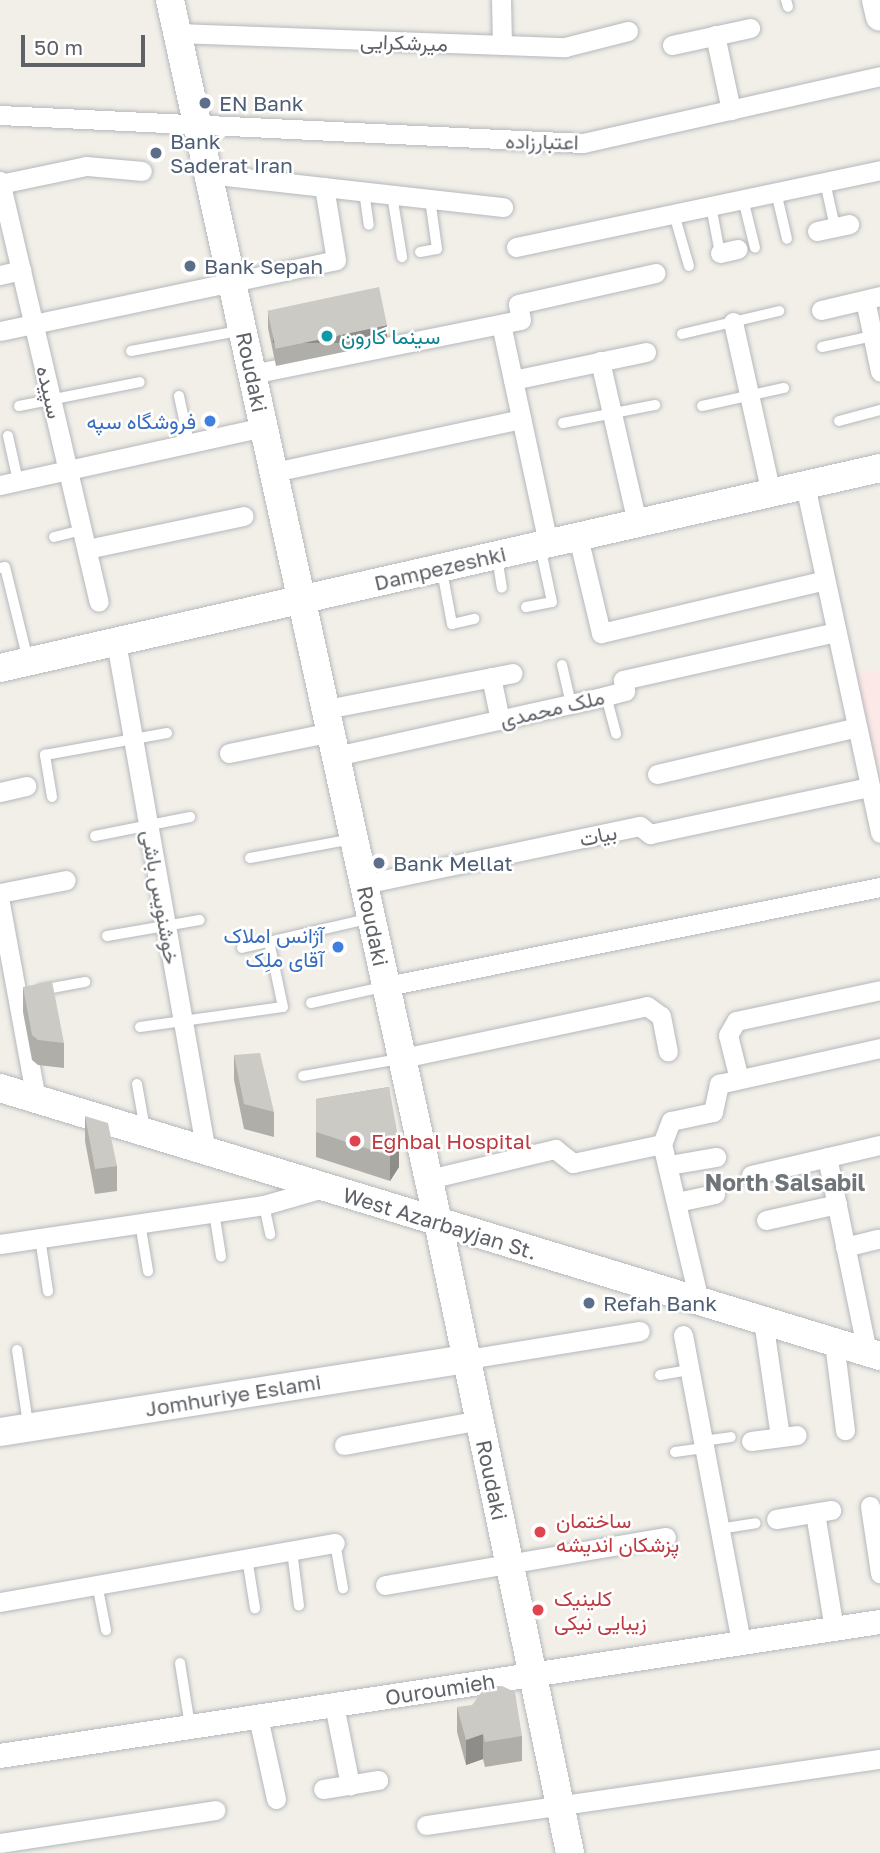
<!DOCTYPE html>
<html>
<head>
<meta charset="utf-8">
<style>
	body { margin:0 }
	#map { position:relative; width:880px; height:1853px; overflow:hidden; background:#f1efe8; font-family:"Golos Text",Vazirmatn,sans-serif }
	div>[style] { position:absolute }
	[style*='--x'] { left:calc(var(--x)*1px); top:calc(var(--y)*1px); width:calc(var(--w)*1px); rotate:calc(var(--a)*1deg) }
	.medical>* { inset:0; background:#fce8e6 }
	.roads { filter:drop-shadow(0 0 2px #b5b8bc) drop-shadow(0 0 2px #b5b8bc) }
	.service>* { height:10px; margin:-5px; padding:0 5px; transform-origin:5px; border-radius:5px; background:#fff }
	.minor>* { height:19px; margin:-9.5px; padding:0 9.5px; transform-origin:9.5px; border-radius:9.5px; background:#fff }
	.tertiary>* { height:24px; margin:-12px; padding:0 12px; transform-origin:12px; border-radius:12px; background:#fff }
	.secondary>* { height:28px; margin:-14px; padding:0 14px; transform-origin:14px; border-radius:14px; background:#fff }
	.wall>* { inset:0; background:#afaea9 }
	.shaded-wall>* { inset:0; background:#8f8d8a; transform-origin:0 0 }
	.building>* { inset:0; background:#cccac5; transform-origin:0 0 }
	.dots>* { width:19px; height:19px; translate:-50% -50%; box-sizing:border-box; border:4px solid #fff; border-radius:50% }
	span { translate:-50% -50%; white-space:nowrap; text-align:center; line-height:1.15; -webkit-text-stroke:5px #fff; paint-order:stroke }
	.street-label { font-size:21px; color:#5f6368 }
	.service-label { font-size:21px; color:#4e5e75 }
	.left { translate:0 -50%; text-align:left }
	.culture-label { font-size:21px; color:#0d838f }
	.shop-label { font-size:21px; color:#366cbe }
	.right { translate:-100% -50%; text-align:right }
	.health-label { font-size:21px; color:#be3a42 }
	.neighbourhood-label { font-size:23px; color:#70757a; font-weight:700 }
	.scale { position:absolute; left:21px; top:35px; width:124px; height:32px; box-sizing:border-box; border:4px solid #5f6368; border-top:0; padding-left:9px; font-size:21px; line-height:24px; white-space:nowrap; color:#5f6368; -webkit-text-stroke:5px #fff; paint-order:stroke }
</style>
</head>
<body>
<div id="map">
	<div class="medical">
		<i style="clip-path:polygon(880px 669px,880px 795px,854px 675px)"></i>
	</div>
	<div class="roads">
		<div class="service">
			<i style="--x:786;--y:0;--w:7;--a:74"></i>
			<i style="--x:825;--y:182;--w:46;--a:77.5"></i>
			<i style="--x:364;--y:191;--w:34;--a:82"></i>
			<i style="--x:776;--y:192;--w:48;--a:76.8"></i>
			<i style="--x:392;--y:195;--w:63;--a:80.8"></i>
			<i style="--x:743;--y:199;--w:50;--a:76.2"></i>
			<i style="--x:711;--y:206;--w:48;--a:79.2"></i>
			<i style="--x:674;--y:214;--w:54;--a:73.9"></i>
			<i style="--x:420;--y:252;--w:17;--a:-10"></i>
			<i style="--x:437;--y:249;--w:50;--a:-98"></i>
			<i style="--x:682;--y:334;--w:100;--a:-13.3"></i>
			<i style="--x:822;--y:347;--w:52;--a:-12.2"></i>
			<i style="--x:131;--y:351;--w:110;--a:-10.5"></i>
			<i style="--x:179;--y:396;--w:48;--a:78"></i>
			<i style="--x:19;--y:406;--w:123;--a:-11.2"></i>
			<i style="--x:702;--y:406;--w:84;--a:-12.4"></i>
			<i style="--x:839;--y:421;--w:42;--a:-15"></i>
			<i style="--x:563;--y:423;--w:94;--a:-11.1"></i>
			<i style="--x:8;--y:436;--w:46;--a:77.5"></i>
			<i style="--x:54;--y:537;--w:29;--a:-14"></i>
			<i style="--x:497;--y:557;--w:31;--a:81"></i>
			<i style="--x:0;--y:568;--w:5;--a:-11"></i>
			<i style="--x:5;--y:567;--w:96;--a:76.1"></i>
			<i style="--x:442;--y:571;--w:54;--a:79.3"></i>
			<i style="--x:452;--y:624;--w:23;--a:-13"></i>
			<i style="--x:526;--y:607;--w:26;--a:-11"></i>
			<i style="--x:552;--y:602;--w:57;--a:-102.1"></i>
			<i style="--x:562;--y:665;--w:40;--a:77"></i>
			<i style="--x:606;--y:696;--w:39;--a:75"></i>
			<i style="--x:52;--y:797;--w:43;--a:-99.5"></i>
			<i style="--x:45;--y:755;--w:124;--a:-10.2"></i>
			<i style="--x:95;--y:836;--w:97;--a:-11.3"></i>
			<i style="--x:250;--y:858;--w:105;--a:-10.5"></i>
			<i style="--x:107;--y:936;--w:94;--a:-9.8"></i>
			<i style="--x:242;--y:948;--w:129;--a:-13"></i>
			<i style="--x:41;--y:990;--w:45;--a:-10.3"></i>
			<i style="--x:311;--y:1003;--w:74;--a:-12.5"></i>
			<i style="--x:140;--y:1027;--w:144;--a:-8"></i>
			<i style="--x:283;--y:1007;--w:67;--a:-102"></i>
			<i style="--x:303;--y:1076;--w:97;--a:-10"></i>
			<i style="--x:137;--y:1084;--w:46;--a:79.9"></i>
			<i style="--x:264;--y:1205;--w:30;--a:78"></i>
			<i style="--x:214;--y:1212;--w:45;--a:81"></i>
			<i style="--x:140;--y:1223;--w:49;--a:80.5"></i>
			<i style="--x:40;--y:1238;--w:54;--a:81.4"></i>
			<i style="--x:17;--y:1350;--w:75;--a:81.5"></i>
			<i style="--x:660;--y:1375;--w:29;--a:-10"></i>
			<i style="--x:703;--y:1441;--w:28;--a:-8"></i>
			<i style="--x:675;--y:1452;--w:29;--a:-8"></i>
			<i style="--x:719;--y:1529;--w:37;--a:-9"></i>
			<i style="--x:335;--y:1543;--w:46;--a:79.9"></i>
			<i style="--x:292;--y:1551;--w:55;--a:82.7"></i>
			<i style="--x:247;--y:1558;--w:51;--a:80.9"></i>
			<i style="--x:97;--y:1584;--w:47;--a:78.9"></i>
			<i style="--x:180;--y:1663;--w:64;--a:81"></i>
		</div>
		<div class="minor">
			<i style="--x:501;--y:0;--w:45;--a:88.7"></i>
			<i style="--x:177;--y:33;--w:388;--a:2.1"></i>
			<i style="--x:565;--y:47;--w:65;--a:-14.3"></i>
			<i style="--x:715;--y:35;--w:77;--a:78"></i>
			<i style="--x:672;--y:45;--w:80;--a:-12.3"></i>
			<i style="--x:0;--y:115;--w:584;--a:2.75"></i>
			<i style="--x:583;--y:143;--w:304;--a:-12.7"></i>
			<i style="--x:208;--y:174;--w:297;--a:6.4"></i>
			<i style="--x:0;--y:181;--w:432;--a:76.8"></i>
			<i style="--x:0;--y:184;--w:88;--a:-11.8"></i>
			<i style="--x:86;--y:166;--w:56;--a:5.1"></i>
			<i style="--x:817;--y:231;--w:33;--a:-12"></i>
			<i style="--x:516;--y:247;--w:372;--a:-11.9"></i>
			<i style="--x:720;--y:253;--w:18;--a:-13"></i>
			<i style="--x:0;--y:275;--w:22;--a:-13"></i>
			<i style="--x:865;--y:300;--w:73;--a:78.1"></i>
			<i style="--x:821;--y:310;--w:61;--a:-13.3"></i>
			<i style="--x:733;--y:322;--w:175;--a:77.5"></i>
			<i style="--x:501;--y:324;--w:225;--a:77.9"></i>
			<i style="--x:0;--y:331;--w:343;--a:-11.9"></i>
			<i style="--x:336;--y:260;--w:74;--a:-99.3"></i>
			<i style="--x:600;--y:361;--w:166;--a:77.1"></i>
			<i style="--x:252;--y:374;--w:274;--a:-11.4"></i>
			<i style="--x:521;--y:320;--w:16;--a:-101"></i>
			<i style="--x:518;--y:304;--w:141;--a:-12.7"></i>
			<i style="--x:513;--y:380;--w:136;--a:-11.9"></i>
			<i style="--x:274;--y:472;--w:253;--a:-12.1"></i>
			<i style="--x:0;--y:485;--w:270;--a:-12.4"></i>
			<i style="--x:805;--y:485;--w:356;--a:77.8"></i>
			<i style="--x:578;--y:537;--w:99;--a:76.5"></i>
			<i style="--x:601;--y:633;--w:230;--a:-13.3"></i>
			<i style="--x:87;--y:549;--w:160;--a:-11.9"></i>
			<i style="--x:116;--y:642;--w:518;--a:79.99"></i>
			<i style="--x:491;--y:677;--w:44;--a:78.2"></i>
			<i style="--x:326;--y:709;--w:190;--a:-10.9"></i>
			<i style="--x:229;--y:753;--w:104;--a:-11.6"></i>
			<i style="--x:336;--y:756;--w:277;--a:-12.5"></i>
			<i style="--x:606;--y:696;--w:20;--a:-15"></i>
			<i style="--x:625;--y:691;--w:11;--a:-100"></i>
			<i style="--x:623;--y:680;--w:218;--a:-12.7"></i>
			<i style="--x:657;--y:774;--w:205;--a:-13.2"></i>
			<i style="--x:0;--y:792;--w:27;--a:-13"></i>
			<i style="--x:364;--y:884;--w:282;--a:-11.9"></i>
			<i style="--x:640;--y:826;--w:13;--a:39"></i>
			<i style="--x:650;--y:834;--w:225;--a:-12.1"></i>
			<i style="--x:0;--y:893;--w:67;--a:-11.1"></i>
			<i style="--x:0;--y:903;--w:199;--a:79.6"></i>
			<i style="--x:387;--y:986;--w:503;--a:-11.35"></i>
			<i style="--x:403;--y:1058;--w:249;--a:-12"></i>
			<i style="--x:647;--y:1006;--w:17;--a:36"></i>
			<i style="--x:661;--y:1016;--w:36;--a:79"></i>
			<i style="--x:739;--y:1079;--w:45;--a:-104"></i>
			<i style="--x:728;--y:1035;--w:16;--a:-60"></i>
			<i style="--x:736;--y:1021;--w:147;--a:-12.1"></i>
			<i style="--x:662;--y:1144;--w:25;--a:-69"></i>
			<i style="--x:671;--y:1121;--w:43;--a:-12.1"></i>
			<i style="--x:713;--y:1112;--w:29;--a:-78"></i>
			<i style="--x:719;--y:1084;--w:165;--a:-12.6"></i>
			<i style="--x:662;--y:1144;--w:161;--a:76.7"></i>
			<i style="--x:827;--y:1157;--w:199;--a:78.4"></i>
			<i style="--x:669;--y:1165;--w:48;--a:-9.7"></i>
			<i style="--x:751;--y:1175;--w:132;--a:-13.1"></i>
			<i style="--x:429;--y:1179;--w:130;--a:-13.4"></i>
			<i style="--x:555;--y:1149;--w:23;--a:38"></i>
			<i style="--x:573;--y:1163;--w:91;--a:-12.1"></i>
			<i style="--x:677;--y:1202;--w:39;--a:-12"></i>
			<i style="--x:766;--y:1220;--w:73;--a:-12.7"></i>
			<i style="--x:0;--y:1244;--w:267;--a:-8.4"></i>
			<i style="--x:264;--y:1205;--w:61;--a:-16.1"></i>
			<i style="--x:845;--y:1247;--w:34;--a:-14"></i>
			<i style="--x:763;--y:1320;--w:118;--a:81.7"></i>
			<i style="--x:683;--y:1335;--w:313;--a:79.3"></i>
			<i style="--x:834;--y:1342;--w:89;--a:82.9"></i>
			<i style="--x:467;--y:1359;--w:175;--a:-9.2"></i>
			<i style="--x:751;--y:1441;--w:46;--a:-7.4"></i>
			<i style="--x:344;--y:1445;--w:138;--a:-10.4"></i>
			<i style="--x:870;--y:1506;--w:68;--a:81.5"></i>
			<i style="--x:815;--y:1513;--w:118;--a:80.7"></i>
			<i style="--x:776;--y:1519;--w:56;--a:-9.3"></i>
			<i style="--x:385;--y:1585;--w:285;--a:-9.7"></i>
			<i style="--x:0;--y:1602;--w:340;--a:-10"></i>
			<i style="--x:334;--y:1705;--w:82;--a:78.7"></i>
			<i style="--x:258;--y:1717;--w:84;--a:77.6"></i>
			<i style="--x:323;--y:1789;--w:56;--a:-9.3"></i>
			<i style="--x:426;--y:1825;--w:459;--a:-8.3"></i>
			<i style="--x:0;--y:1843;--w:218;--a:-8.7"></i>
		</div>
		<div class="tertiary">
			<i style="--x:0;--y:1756;--w:890;--a:-8.66"></i>
		</div>
		<div class="secondary">
			<i style="--x:170;--y:0;--w:1251;--a:77.63"></i>
			<i style="--x:438;--y:1222;--w:645;--a:78.18"></i>
			<i style="--x:876;--y:0;--w:17;--a:77"></i>
			<i style="--x:0;--y:668;--w:902;--a:-12.8"></i>
			<i style="--x:0;--y:1088;--w:920;--a:16.94"></i>
			<i style="--x:0;--y:1432;--w:473;--a:-8.9"></i>
		</div>
	</div>
	<div class="wall">
		<i style="clip-path:polygon(268px 311px,387px 343px,276px 366px,268px 328px)"></i>
		<i style="clip-path:polygon(23px 987px,64px 1043px,64px 1068px,38px 1065px,32px 1060px,23px 1012px)"></i>
		<i style="clip-path:polygon(234px 1055px,274px 1112px,274px 1137px,244px 1129px,234px 1080px)"></i>
		<i style="clip-path:polygon(389px 1087px,399px 1167px,390px 1181px,316px 1157px,316px 1099px)"></i>
		<i style="clip-path:polygon(85px 1116px,117px 1166px,117px 1191px,95px 1194px,85px 1141px)"></i>
		<i style="clip-path:polygon(457px 1707px,522px 1736px,522px 1761px,485px 1767px,483px 1759px,466px 1765px,457px 1732px)"></i>
	</div>
	<div class="shaded-wall">
		<i style="left:387px;top:325px;width:18px;height:114px;rotate:90deg"></i>
		<i style="clip-path:polygon(399px 1142px,399px 1167px,390px 1181px,390px 1156px)"></i>
		<i style="clip-path:polygon(483px 1734px,483px 1759px,466px 1765px,466px 1740px)"></i>
	</div>
	<div class="building">
		<i style="left:379px;top:287px;width:39px;height:114px;rotate:78deg"></i>
		<i style="clip-path:polygon(52px 981px,64px 1043px,38px 1040px,32px 1035px,23px 987px)"></i>
		<i style="clip-path:polygon(260px 1053px,274px 1112px,244px 1104px,234px 1055px)"></i>
		<i style="clip-path:polygon(389px 1087px,399px 1142px,390px 1156px,316px 1132px,316px 1099px)"></i>
		<i style="clip-path:polygon(85px 1116px,108px 1123px,117px 1166px,95px 1169px)"></i>
		<i style="clip-path:polygon(486px 1686px,502px 1686px,515px 1692px,522px 1736px,485px 1742px,483px 1734px,466px 1740px,457px 1707px,472px 1705px)"></i>
	</div>
	<div class="dots">
		<i style="left:205px;top:103px;background:#5c6f8a"></i>
		<i style="left:156px;top:153px;background:#5c6f8a"></i>
		<i style="left:190px;top:266px;background:#5c6f8a"></i>
		<i style="left:327px;top:336px;background:#0f9aa8"></i>
		<i style="left:210px;top:421px;background:#3f7fe0"></i>
		<i style="left:379px;top:863px;background:#5c6f8a"></i>
		<i style="left:338px;top:947px;background:#3f7fe0"></i>
		<i style="left:355px;top:1141px;background:#e0444e"></i>
		<i style="left:589px;top:1303px;background:#5c6f8a"></i>
		<i style="left:540px;top:1532px;background:#e0444e"></i>
		<i style="left:538px;top:1610px;background:#e0444e"></i>
	</div>
	<div class="street-label">
		<span style="left:404px;top:42px;rotate:2deg">میرشکرایی</span>
		<span style="left:542px;top:141px;rotate:1deg">اعتبارزاده</span>
		<span style="left:252px;top:372px;rotate:78deg">Roudaki</span>
		<span style="left:50px;top:392px;rotate:77deg">سپیده</span>
		<span style="left:440px;top:568px;rotate:-13deg">Dampezeshki</span>
		<span style="left:552px;top:708px;rotate:-13deg">ملک محمدی</span>
		<span style="left:598px;top:835px;rotate:-12deg">بیات</span>
		<span style="left:161px;top:897px;rotate:80deg">خوشنویس باشی</span>
		<span style="left:373px;top:926px;rotate:78deg">Roudaki</span>
		<span style="left:440px;top:1223px;rotate:17deg">West Azarbayjan St.</span>
		<span style="left:233px;top:1395px;rotate:-9deg">Jomhuriye Eslami</span>
		<span style="left:492px;top:1480px;rotate:78deg">Roudaki</span>
		<span style="left:440px;top:1689px;rotate:-9deg">Ouroumieh</span>
	</div>
	<div class="service-label">
		<span class="left" style="left:219px;top:103px">EN Bank</span>
		<span class="left" style="left:170px;top:153px">Bank<br>Saderat Iran</span>
		<span class="left" style="left:204px;top:266px">Bank Sepah</span>
		<span class="left" style="left:393px;top:863px">Bank Mellat</span>
		<span class="left" style="left:603px;top:1303px">Refah Bank</span>
	</div>
	<div class="culture-label">
		<span class="left" style="left:341px;top:336px">سینما کارون</span>
	</div>
	<div class="shop-label">
		<span class="right" style="left:196px;top:421px">فروشگاه سپه</span>
		<span class="right" style="left:324px;top:947px">آژانس املاک<br>آقای ملِک</span>
	</div>
	<div class="health-label">
		<span class="left" style="left:371px;top:1141px">Eghbal Hospital</span>
		<span class="left" style="left:556px;top:1532px">ساختمان<br>پزشکان اندیشه</span>
		<span class="left" style="left:554px;top:1610px">کلینیک<br>زیبایی نیکی</span>
	</div>
	<div class="neighbourhood-label">
		<span style="left:785px;top:1182px">North Salsabil</span>
	</div>
	<div class="scale">50 m</div>
</div>
</body>
</html>
